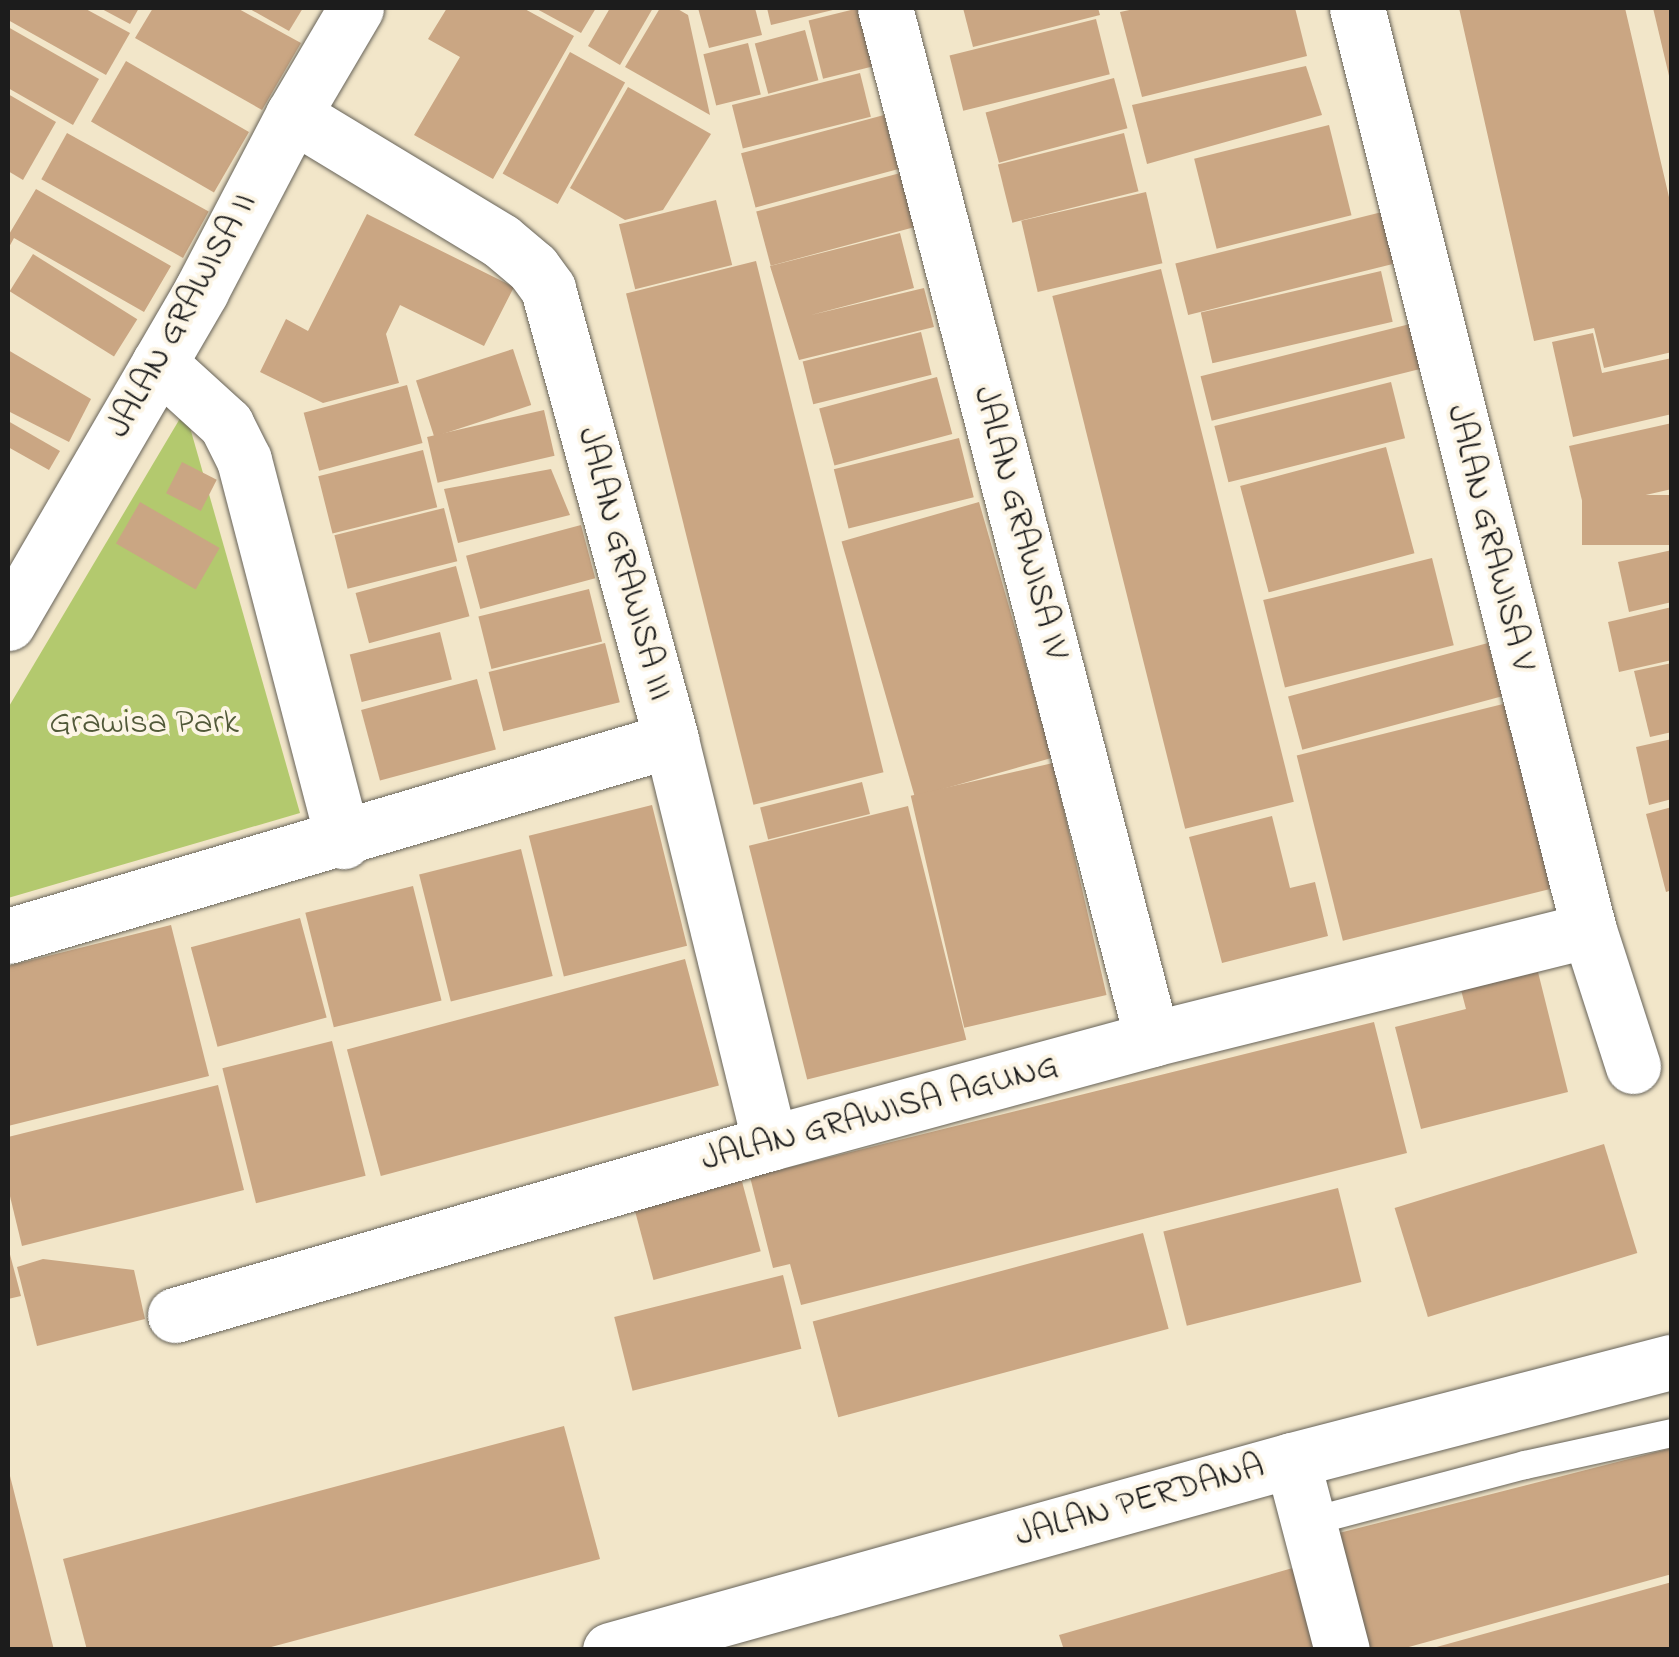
<!DOCTYPE html>
<html>
<head>
<meta charset="utf-8">
<style>
	body { margin:0 }
	#map { position:relative; width:1679px; height:1657px; overflow:hidden; background:#f2e6c9; font-family:"Indie Flower",sans-serif }
	div>[style] { position:absolute }
	[style*='--x'] { left:calc(var(--x)*1px); top:calc(var(--y)*1px); width:calc(var(--w)*1px); rotate:calc(var(--a)*1deg) }
	.green>* { inset:0; background:#b3c96e }
	.building>* { inset:0; background:#caa683; transform-origin:0 0 }
	.roads { filter:drop-shadow(0 0 2px #676359) drop-shadow(0 0 2px #676359) }
	.service>* { height:28px; margin:-14px; padding:0 14px; transform-origin:14px; border-radius:14px; background:#fff }
	.minor>* { height:55px; margin:-27.5px; padding:0 27.5px; transform-origin:27.5px; border-radius:27.5px; background:#fff }
	span { translate:-50% -50%; white-space:nowrap; text-align:center; line-height:1.15; -webkit-text-stroke:8px #fcf5e5; paint-order:stroke }
	.street-label { font-size:35px; color:#1c1c1c }
	.park-label { font-size:35px; color:#515939 }
	.frame { position:absolute; inset:0; border:10px solid #1c1c1c; pointer-events:none }
</style>
</head>
<body>
<div id="map">
	<div class="green">
		<i style="clip-path:polygon(185px 410px,300px 813px,8px 898px,8px 708px)"></i>
	</div>
	<div class="building">
		<i style="clip-path:polygon(8px 8px,84px 8px,130px 33px,106px 75px,8px 20px)"></i>
		<i style="clip-path:polygon(100px 8px,139px 8px,130px 24px)"></i>
		<i style="clip-path:polygon(153px 8px,237px 8px,301px 43px,262px 110px,135px 38px)"></i>
		<i style="clip-path:polygon(248px 8px,303px 8px,289px 31px)"></i>
		<i style="clip-path:polygon(447px 8px,523px 8px,574px 36px,493px 179px,414px 135px,460px 57px,428px 39px)"></i>
		<i style="clip-path:polygon(535px 8px,596px 8px,581px 33px)"></i>
		<i style="clip-path:polygon(610px 8px,653px 8px,620px 65px,588px 46px)"></i>
		<i style="clip-path:polygon(660px 8px,676px 8px,688px 15px,710px 115px,625px 67px)"></i>
		<i style="clip-path:polygon(698px 8px,755px 8px,762px 35px,709px 48px)"></i>
		<i style="clip-path:polygon(767px 8px,837px 8px,837px 9px,771px 25px)"></i>
		<i style="left:859px;top:8px;width:60px;height:52px;rotate:76deg"></i>
		<i style="clip-path:polygon(963px 8px,1098px 8px,1100px 15px,973px 47px)"></i>
		<i style="clip-path:polygon(1139px 8px,1295px 8px,1307px 56px,1142px 97px,1120px 12px)"></i>
		<i style="clip-path:polygon(1459px 8px,1625px 8px,1672px 210px,1672px 352px,1604px 368px,1594px 328px,1534px 341px)"></i>
		<i style="clip-path:polygon(1653px 8px,1672px 8px,1672px 80px,1670px 80px)"></i>
		<i style="left:1096px;top:19px;width:57px;height:151px;rotate:76deg"></i>
		<i style="clip-path:polygon(8px 27px,99px 79px,73px 125px,8px 88px)"></i>
		<i style="left:805px;top:30px;width:52px;height:52px;rotate:75deg"></i>
		<i style="left:748px;top:43px;width:53px;height:46px;rotate:76deg"></i>
		<i style="left:570px;top:52px;width:63px;height:139px;rotate:29deg"></i>
		<i style="left:126px;top:61px;width:142px;height:70px;rotate:30deg"></i>
		<i style="clip-path:polygon(1306px 66px,1322px 115px,1147px 164px,1132px 105px)"></i>
		<i style="left:860px;top:73px;width:45px;height:132px;rotate:76deg"></i>
		<i style="left:1114px;top:78px;width:52px;height:133px;rotate:75deg"></i>
		<i style="clip-path:polygon(628px 87px,711px 134px,663px 210px,625px 220px,570px 188px)"></i>
		<i style="clip-path:polygon(8px 94px,56px 122px,23px 180px,8px 171px)"></i>
		<i style="left:884px;top:115px;width:56px;height:148px;rotate:75deg"></i>
		<i style="left:1329px;top:125px;width:93px;height:139px;rotate:76deg"></i>
		<i style="left:67px;top:133px;width:162px;height:53px;rotate:29deg"></i>
		<i style="left:1124px;top:133px;width:60px;height:130px;rotate:76deg"></i>
		<i style="left:904px;top:172px;width:56px;height:153px;rotate:75deg"></i>
		<i style="clip-path:polygon(36px 189px,171px 266px,144px 312px,14px 238px,8px 249px,8px 236px)"></i>
		<i style="left:1146px;top:192px;width:73px;height:128px;rotate:77deg"></i>
		<i style="left:716px;top:200px;width:67px;height:100px;rotate:76deg"></i>
		<i style="left:1382px;top:212px;width:53px;height:213px;rotate:76deg"></i>
		<i style="clip-path:polygon(367px 214px,514px 287px,484px 346px,400px 305px,386px 334px,399px 383px,323px 403px,260px 372px,286px 319px,308px 331px)"></i>
		<i style="clip-path:polygon(900px 233px,914px 288px,811px 315px,924px 288px,934px 327px,799px 360px,770px 266px)"></i>
		<i style="left:33px;top:254px;width:123px;height:44px;rotate:32deg"></i>
		<i style="left:756px;top:261px;width:527px;height:134px;rotate:76deg"></i>
		<i style="left:1161px;top:269px;width:549px;height:112px;rotate:76deg"></i>
		<i style="left:1381px;top:271px;width:52px;height:185px;rotate:77deg"></i>
		<i style="left:1414px;top:323px;width:46px;height:220px;rotate:76deg"></i>
		<i style="left:921px;top:332px;width:44px;height:122px;rotate:76deg"></i>
		<i style="clip-path:polygon(1593px 333px,1602px 373px,1672px 358px,1672px 414px,1573px 437px,1552px 342px)"></i>
		<i style="left:513px;top:349px;width:59px;height:102px;rotate:72deg"></i>
		<i style="clip-path:polygon(8px 350px,91px 399px,69px 442px,8px 411px)"></i>
		<i style="left:937px;top:377px;width:59px;height:122px;rotate:75deg"></i>
		<i style="left:1391px;top:382px;width:58px;height:182px;rotate:76deg"></i>
		<i style="left:407px;top:385px;width:60px;height:107px;rotate:75deg"></i>
		<i style="left:544px;top:410px;width:47px;height:120px;rotate:77deg"></i>
		<i style="clip-path:polygon(8px 421px,60px 451px,49px 470px,8px 447px)"></i>
		<i style="clip-path:polygon(1672px 423px,1672px 489px,1584px 509px,1569px 446px)"></i>
		<i style="left:959px;top:438px;width:61px;height:129px;rotate:76deg"></i>
		<i style="left:1386px;top:447px;width:110px;height:151px;rotate:75deg"></i>
		<i style="left:423px;top:450px;width:59px;height:108px;rotate:76deg"></i>
		<i style="left:182px;top:462px;width:39px;height:35px;rotate:27deg"></i>
		<i style="clip-path:polygon(551px 469px,570px 515px,458px 543px,444px 489px)"></i>
		<i style="left:1672px;top:495px;width:50px;height:90px;rotate:90deg"></i>
		<i style="left:140px;top:502px;width:92px;height:48px;rotate:30deg"></i>
		<i style="left:979px;top:502px;width:266px;height:143px;rotate:74deg"></i>
		<i style="left:444px;top:508px;width:55px;height:113px;rotate:76deg"></i>
		<i style="left:581px;top:525px;width:55px;height:119px;rotate:75deg"></i>
		<i style="clip-path:polygon(1672px 550px,1672px 602px,1629px 612px,1618px 562px)"></i>
		<i style="left:1432px;top:558px;width:90px;height:174px;rotate:76deg"></i>
		<i style="left:456px;top:566px;width:52px;height:104px;rotate:75deg"></i>
		<i style="left:589px;top:589px;width:54px;height:114px;rotate:76deg"></i>
		<i style="clip-path:polygon(1672px 607px,1672px 660px,1619px 672px,1608px 622px)"></i>
		<i style="left:440px;top:632px;width:49px;height:93px;rotate:76deg"></i>
		<i style="left:605px;top:643px;width:61px;height:120px;rotate:76deg"></i>
		<i style="left:1488px;top:643px;width:55px;height:207px;rotate:75deg"></i>
		<i style="clip-path:polygon(1672px 663px,1672px 732px,1650px 737px,1634px 671px)"></i>
		<i style="left:477px;top:679px;width:73px;height:120px;rotate:75deg"></i>
		<i style="left:1515px;top:701px;width:191px;height:225px;rotate:76deg"></i>
		<i style="clip-path:polygon(1672px 739px,1672px 799px,1649px 805px,1636px 747px)"></i>
		<i style="left:1053px;top:763px;width:238px;height:146px;rotate:77deg"></i>
		<i style="left:862px;top:782px;width:33px;height:105px;rotate:76deg"></i>
		<i style="left:652px;top:805px;width:145px;height:127px;rotate:76deg"></i>
		<i style="left:908px;top:806px;width:241px;height:164px;rotate:76deg"></i>
		<i style="clip-path:polygon(1672px 807px,1672px 890px,1666px 892px,1646px 814px)"></i>
		<i style="clip-path:polygon(1272px 816px,1290px 888px,1315px 882px,1328px 936px,1222px 963px,1189px 837px)"></i>
		<i style="left:521px;top:849px;width:131px;height:105px;rotate:76deg"></i>
		<i style="left:413px;top:886px;width:118px;height:111px;rotate:76deg"></i>
		<i style="left:300px;top:918px;width:103px;height:113px;rotate:75deg"></i>
		<i style="clip-path:polygon(171px 925px,209px 1076px,8px 1126px,8px 966px)"></i>
		<i style="left:685px;top:959px;width:131px;height:350px;rotate:75deg"></i>
		<i style="clip-path:polygon(1538px 972px,1568px 1092px,1421px 1129px,1395px 1027px,1466px 1009px,1461px 990px)"></i>
		<i style="clip-path:polygon(1374px 1022px,1407px 1153px,801px 1305px,790px 1264px,773px 1268px,750px 1177px)"></i>
		<i style="left:332px;top:1041px;width:139px;height:113px;rotate:76deg"></i>
		<i style="clip-path:polygon(218px 1085px,244px 1190px,22px 1246px,8px 1188px,8px 1137px)"></i>
		<i style="left:1604px;top:1144px;width:114px;height:219px;rotate:73deg"></i>
		<i style="left:740px;top:1174px;width:80px;height:111px;rotate:75deg"></i>
		<i style="left:1338px;top:1188px;width:97px;height:180px;rotate:76deg"></i>
		<i style="left:1143px;top:1233px;width:99px;height:342px;rotate:75deg"></i>
		<i style="clip-path:polygon(8px 1247px,21px 1296px,8px 1299px)"></i>
		<i style="clip-path:polygon(43px 1259px,134px 1270px,145px 1319px,37px 1346px,17px 1267px)"></i>
		<i style="left:783px;top:1275px;width:76px;height:174px;rotate:76deg"></i>
		<i style="clip-path:polygon(564px 1426px,600px 1559px,260px 1650px,87px 1650px,63px 1559px)"></i>
		<i style="clip-path:polygon(1672px 1448px,1672px 1574px,1398px 1650px,1365px 1650px,1335px 1534px)"></i>
		<i style="clip-path:polygon(9px 1472px,54px 1650px,8px 1650px)"></i>
		<i style="clip-path:polygon(1310px 1563px,1316px 1650px,1064px 1650px,1059px 1635px)"></i>
		<i style="clip-path:polygon(1672px 1582px,1672px 1650px,1433px 1650px,1433px 1648px)"></i>
	</div>
	<div class="roads">
		<div class="service">
			<i style="--x:1309;--y:1522;--w:223;--a:-14.8"></i>
			<i style="--x:1525;--y:1465;--w:150;--a:-12.3"></i>
		</div>
		<div class="minor">
			<i style="--x:885;--y:8;--w:1065;--a:75.48"></i>
			<i style="--x:1357;--y:8;--w:951;--a:75.88"></i>
			<i style="--x:1589;--y:930;--w:143;--a:72.1"></i>
			<i style="--x:293;--y:115;--w:243;--a:31.2"></i>
			<i style="--x:501;--y:241;--w:42;--a:40.2"></i>
			<i style="--x:533;--y:268;--w:26;--a:54"></i>
			<i style="--x:548;--y:289;--w:467;--a:74.7"></i>
			<i style="--x:671;--y:740;--w:415;--a:76.2"></i>
			<i style="--x:159;--y:363;--w:91;--a:42.3"></i>
			<i style="--x:226;--y:424;--w:40;--a:63.4"></i>
			<i style="--x:244;--y:460;--w:394;--a:75.4"></i>
			<i style="--x:8;--y:623;--w:384;--a:-59.8"></i>
			<i style="--x:201;--y:291;--w:199;--a:-62.4"></i>
			<i style="--x:293;--y:115;--w:124;--a:-59.5"></i>
			<i style="--x:8;--y:936;--w:691;--a:-16.47"></i>
			<i style="--x:175;--y:1315;--w:619;--a:-16.12"></i>
			<i style="--x:770;--y:1143;--w:396;--a:-15.2"></i>
			<i style="--x:1152;--y:1039;--w:450;--a:-14"></i>
			<i style="--x:1292;--y:1460;--w:196;--a:75.3"></i>
			<i style="--x:610;--y:1650;--w:708;--a:-15.57"></i>
			<i style="--x:1292;--y:1460;--w:392;--a:-14.5"></i>
		</div>
	</div>
	<div class="street-label">
		<span style="left:183px;top:316px;rotate:-61deg">JALAN GRAWISA II</span>
		<span style="left:1019px;top:523px;rotate:75deg">JALAN GRAWISA IV</span>
		<span style="left:1489px;top:538px;rotate:76deg">JALAN GRAWISA V</span>
		<span style="left:623px;top:564px;rotate:75deg">JALAN GRAWISA III</span>
		<span style="left:880px;top:1114px;rotate:-15deg">JALAN GRAWISA AGUNG</span>
		<span style="left:1140px;top:1502px;rotate:-16deg">JALAN PERDANA</span>
	</div>
	<div class="park-label">
		<span style="left:144px;top:724px">Grawisa Park</span>
	</div>
	<div class="frame"></div>
</div>
</body>
</html>
